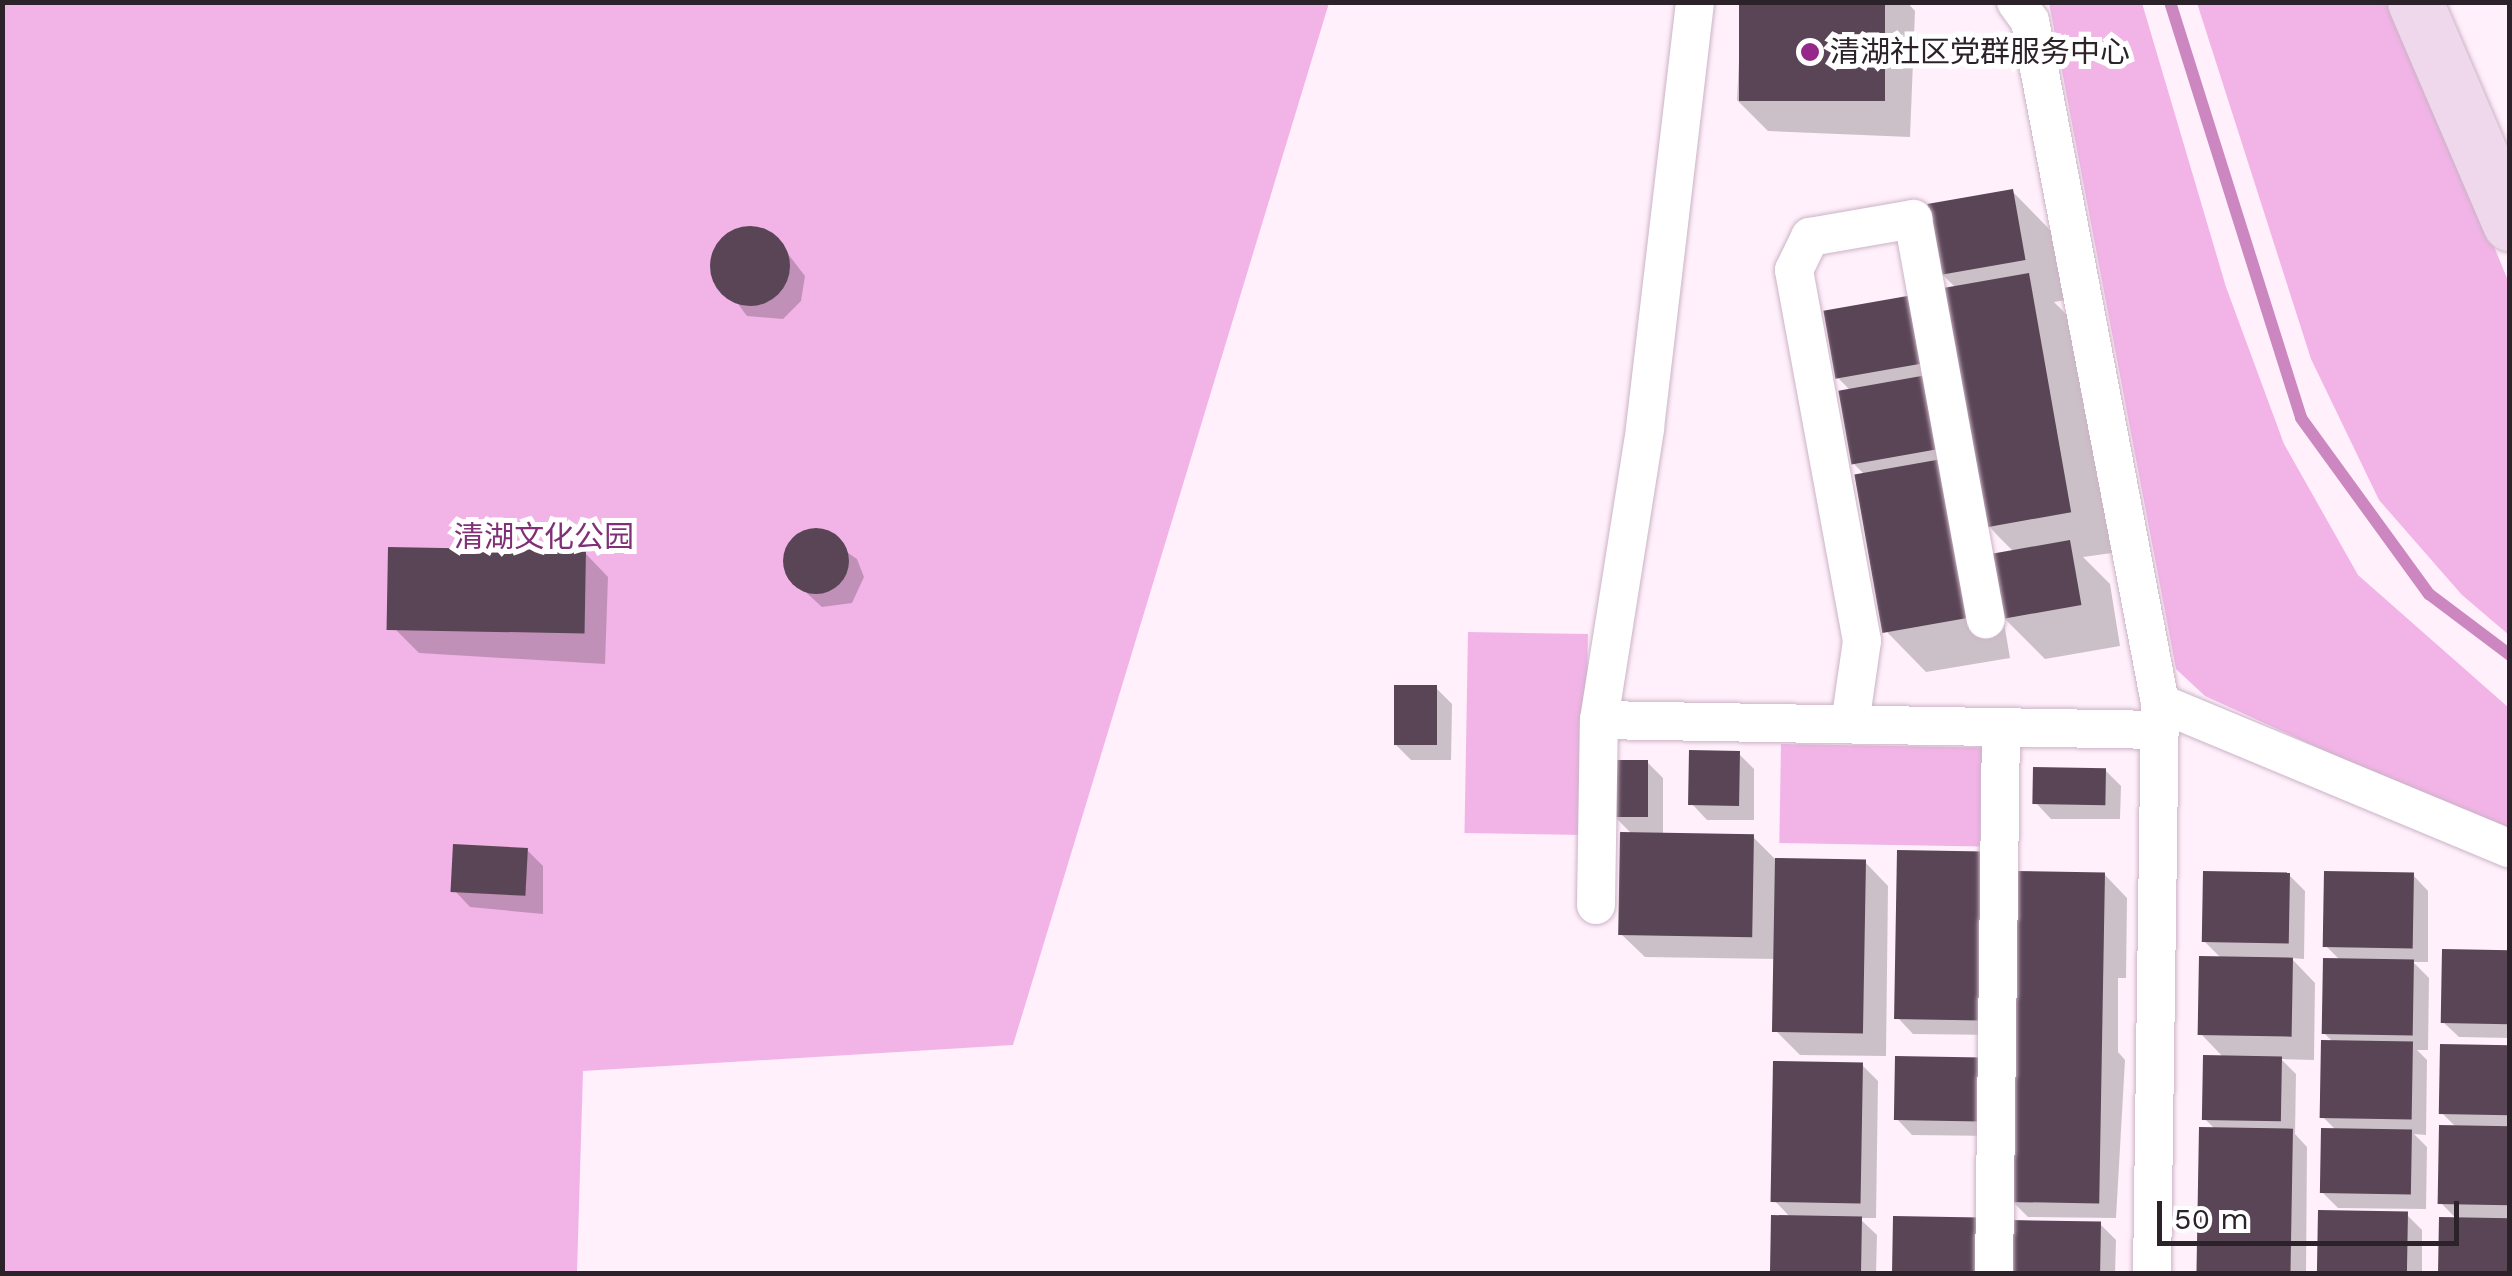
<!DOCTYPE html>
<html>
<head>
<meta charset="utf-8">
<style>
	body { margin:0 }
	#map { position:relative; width:2512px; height:1276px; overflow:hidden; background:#fff0fb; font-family:"Work Sans","Noto Sans SC",sans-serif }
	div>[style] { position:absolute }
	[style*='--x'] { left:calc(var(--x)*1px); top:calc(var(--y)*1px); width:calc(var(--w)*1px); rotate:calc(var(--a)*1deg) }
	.green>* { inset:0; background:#f2b4e7; transform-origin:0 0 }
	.shadow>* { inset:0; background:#0003 }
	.stream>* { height:12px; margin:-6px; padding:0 6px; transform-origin:6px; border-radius:6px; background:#cc87c1 }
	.building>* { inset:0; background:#594555; transform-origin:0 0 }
	.round { border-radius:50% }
	.roads { filter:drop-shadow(0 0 2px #cbb3c6) drop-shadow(0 0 2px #cbb3c6) }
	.street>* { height:38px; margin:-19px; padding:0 19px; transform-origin:19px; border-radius:19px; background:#fff }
	.secondary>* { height:55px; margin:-27.5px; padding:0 27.5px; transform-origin:27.5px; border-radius:27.5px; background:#efd7ec }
	.dots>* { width:28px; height:28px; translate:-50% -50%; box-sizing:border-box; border:5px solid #fff; border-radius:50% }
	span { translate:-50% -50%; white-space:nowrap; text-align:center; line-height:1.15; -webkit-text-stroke:10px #fff; paint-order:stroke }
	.poi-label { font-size:30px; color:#2b222a }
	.left { translate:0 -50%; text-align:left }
	.park-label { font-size:30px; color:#813077 }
	.frame { position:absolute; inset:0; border:5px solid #2b222a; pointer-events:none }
	.scale { position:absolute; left:2157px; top:1201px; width:302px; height:45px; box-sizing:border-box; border:5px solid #2b222a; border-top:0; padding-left:12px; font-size:30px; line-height:35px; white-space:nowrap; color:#2b222a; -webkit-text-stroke:8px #fff; paint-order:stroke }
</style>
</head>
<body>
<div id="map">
	<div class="green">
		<i style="clip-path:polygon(2px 3px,1329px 3px,1013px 1045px,583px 1071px,577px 1273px,3px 1273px)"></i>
		<i style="clip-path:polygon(2049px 3px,2142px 3px,2226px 287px,2284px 444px,2358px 575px,2509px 708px,2509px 835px,2205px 696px,2176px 669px)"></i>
		<i style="clip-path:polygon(2197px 3px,2394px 3px,2509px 283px,2509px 635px,2462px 595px,2379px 500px,2311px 359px)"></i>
		<i style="left:1468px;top:632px;width:120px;height:201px;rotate:1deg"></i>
		<i style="left:1781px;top:744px;width:201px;height:99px;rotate:1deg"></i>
	</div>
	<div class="shadow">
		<i style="clip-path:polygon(1742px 2px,1907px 2px,1915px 11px,1910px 137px,1768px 131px,1737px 100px)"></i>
		<i style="clip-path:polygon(evenodd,2013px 192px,2053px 233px,2066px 300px,2054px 302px,2069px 317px,2112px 553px,2083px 557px,2110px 584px,2120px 646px,2045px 659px,2003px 617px,2010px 658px,1926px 672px,1886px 631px,1865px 475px,1854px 464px,1851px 391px,1838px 378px,1957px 289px,1942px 274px,2013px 192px,1986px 523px,1998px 536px,2014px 552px,1992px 556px,1986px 523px)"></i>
		<i style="clip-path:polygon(751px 228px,775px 237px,805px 276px,801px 301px,783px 319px,747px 316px,712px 269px,718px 246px)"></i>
		<i style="clip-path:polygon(814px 530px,857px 559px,864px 577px,852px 603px,822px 607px,789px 577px,785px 556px,795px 538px)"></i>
		<i style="clip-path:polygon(585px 553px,608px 577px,605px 664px,419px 653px,395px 629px)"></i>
		<i style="clip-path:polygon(1436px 688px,1452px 704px,1451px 760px,1411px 760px,1395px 744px)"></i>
		<i style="clip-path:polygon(1739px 754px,1754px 769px,1754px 820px,1707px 820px,1692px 804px)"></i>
		<i style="clip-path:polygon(1647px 762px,1663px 778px,1663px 835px,1753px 837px,1776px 860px,1865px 862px,1888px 886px,1886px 1056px,1800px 1055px,1776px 1031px,1777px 959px,1645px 957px,1621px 934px,1633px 835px,1614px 816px)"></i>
		<i style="clip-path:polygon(2105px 770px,2121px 786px,2120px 819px,2051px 819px,2036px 803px)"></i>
		<i style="clip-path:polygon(527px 850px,543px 866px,543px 914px,470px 907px,455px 891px)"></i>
		<i style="clip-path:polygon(2104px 874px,2127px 898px,2126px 978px,2118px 978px,2118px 1052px,2125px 1060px,2116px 1218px,2028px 1217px,2012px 1201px)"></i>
		<i style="clip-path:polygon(2289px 875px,2305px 891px,2304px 959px,2291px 958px,2315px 983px,2314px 1060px,2281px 1059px,2296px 1074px,2295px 1134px,2307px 1147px,2306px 1274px,2200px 1274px,2216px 1130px,2205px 1119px,2224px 1058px,2201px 1034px,2221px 958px,2204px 941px)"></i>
		<i style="clip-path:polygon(2413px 875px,2428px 891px,2428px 962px,2413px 962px,2429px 978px,2428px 1050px,2417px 1050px,2427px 1060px,2426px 1135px,2414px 1134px,2427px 1147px,2426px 1209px,2338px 1208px,2322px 1192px,2337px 1131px,2323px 1117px,2334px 1043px,2324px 1033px,2341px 961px,2326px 946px)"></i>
		<i style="clip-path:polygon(2510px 952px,2510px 1038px,2459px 1037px,2443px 1022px)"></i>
		<i style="clip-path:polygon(2005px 964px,1997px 1035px,1913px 1034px,1898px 1018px)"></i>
		<i style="clip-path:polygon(2510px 1048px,2510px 1274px,2441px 1203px,2457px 1128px,2442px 1113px)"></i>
		<i style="clip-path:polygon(1981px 1060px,1996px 1136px,1912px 1135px,1897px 1119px)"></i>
		<i style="clip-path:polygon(1862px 1065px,1878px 1081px,1876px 1218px,1859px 1218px,1877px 1235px,1876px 1274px,1773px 1274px,1791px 1218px,1774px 1200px)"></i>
		<i style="clip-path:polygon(2407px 1215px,2422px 1230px,2422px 1274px,2320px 1274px)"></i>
		<i style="clip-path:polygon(2100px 1224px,2116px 1240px,2115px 1274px,2011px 1274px)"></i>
	</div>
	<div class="stream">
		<i style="--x:2170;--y:2;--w:436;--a:72.5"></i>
		<i style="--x:2301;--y:418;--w:218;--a:54"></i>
		<i style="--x:2429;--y:594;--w:101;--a:37"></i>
	</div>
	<div class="building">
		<i style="left:1739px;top:2px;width:146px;height:99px"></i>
		<i style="left:2013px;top:189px;width:72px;height:87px;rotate:80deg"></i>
		<i class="round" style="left:710px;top:226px;width:80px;height:80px"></i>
		<i style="left:2029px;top:273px;width:243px;height:87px;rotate:80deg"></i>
		<i style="left:1913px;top:295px;width:69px;height:91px;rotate:80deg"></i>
		<i style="left:1927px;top:375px;width:75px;height:90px;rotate:80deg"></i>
		<i style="left:1942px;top:459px;width:161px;height:89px;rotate:80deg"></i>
		<i class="round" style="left:783px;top:528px;width:66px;height:66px"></i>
		<i style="left:2070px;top:540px;width:66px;height:82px;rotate:80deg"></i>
		<i style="left:388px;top:547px;width:198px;height:83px;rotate:1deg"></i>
		<i style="left:1394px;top:685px;width:43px;height:60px"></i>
		<i style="left:1689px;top:750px;width:51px;height:55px;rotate:1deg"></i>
		<i style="left:1612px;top:760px;width:36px;height:57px"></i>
		<i style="left:2033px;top:767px;width:73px;height:37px;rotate:1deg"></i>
		<i style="left:1620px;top:832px;width:134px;height:103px;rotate:1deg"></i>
		<i style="left:453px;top:844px;width:75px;height:48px;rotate:3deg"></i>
		<i style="left:1897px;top:850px;width:87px;height:169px;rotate:1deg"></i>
		<i style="left:1775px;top:858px;width:91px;height:174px;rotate:1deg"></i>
		<i style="left:2014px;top:871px;width:91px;height:331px;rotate:1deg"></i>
		<i style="left:2203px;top:871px;width:87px;height:71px;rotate:1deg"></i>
		<i style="left:2324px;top:871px;width:90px;height:76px;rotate:1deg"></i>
		<i style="left:2442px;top:949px;width:68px;height:74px;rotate:1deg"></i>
		<i style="left:2199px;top:956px;width:94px;height:79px;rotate:1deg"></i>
		<i style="left:2323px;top:958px;width:91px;height:76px;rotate:1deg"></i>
		<i style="left:2321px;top:1040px;width:92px;height:78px;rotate:1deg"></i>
		<i style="left:2440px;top:1044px;width:70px;height:70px;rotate:1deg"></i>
		<i style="left:2203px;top:1055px;width:79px;height:65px;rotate:1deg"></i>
		<i style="left:1895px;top:1056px;width:87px;height:64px;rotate:1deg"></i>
		<i style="left:1773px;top:1061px;width:90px;height:141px;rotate:1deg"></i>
		<i style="left:2439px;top:1125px;width:71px;height:79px;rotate:1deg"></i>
		<i style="left:2199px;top:1127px;width:94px;height:147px;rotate:1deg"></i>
		<i style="left:2321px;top:1128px;width:91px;height:65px;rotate:1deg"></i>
		<i style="left:2318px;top:1210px;width:90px;height:64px;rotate:1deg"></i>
		<i style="left:1771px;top:1215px;width:91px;height:59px;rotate:1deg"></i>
		<i style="left:1893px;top:1216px;width:87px;height:58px;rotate:1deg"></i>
		<i style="left:2439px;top:1217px;width:71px;height:57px;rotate:1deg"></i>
		<i style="left:2010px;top:1220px;width:91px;height:54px;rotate:1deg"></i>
	</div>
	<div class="roads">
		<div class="street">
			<i style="--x:2016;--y:2;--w:24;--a:54"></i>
			<i style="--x:2030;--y:21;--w:694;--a:79.21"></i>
			<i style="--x:2160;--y:703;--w:379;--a:22.6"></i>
			<i style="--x:1599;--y:720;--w:561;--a:1.02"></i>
			<i style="--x:1850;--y:724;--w:84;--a:-81.8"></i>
			<i style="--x:1862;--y:641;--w:377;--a:-100.4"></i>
			<i style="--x:1794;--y:270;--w:37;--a:-64"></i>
			<i style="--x:1810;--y:237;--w:105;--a:-9.9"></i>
			<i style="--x:1913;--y:219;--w:407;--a:79.7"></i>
			<i style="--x:1596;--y:905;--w:185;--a:-89.1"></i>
			<i style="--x:1599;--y:720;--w:296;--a:-81"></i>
			<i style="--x:1645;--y:428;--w:429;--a:-83.3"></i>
			<i style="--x:1994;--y:1274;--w:547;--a:-89.27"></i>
			<i style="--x:2152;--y:1274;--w:571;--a:-89.2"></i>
		</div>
		<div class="secondary">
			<i style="--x:2415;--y:2;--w:241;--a:66.8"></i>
		</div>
	</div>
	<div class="dots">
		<i style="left:1810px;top:52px;background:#952889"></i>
	</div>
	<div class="poi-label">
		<span class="left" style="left:1830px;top:52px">清湖社区党群服务中心</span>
	</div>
	<div class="park-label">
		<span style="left:544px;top:537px">清湖文化公园</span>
	</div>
	<div class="frame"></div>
	<div class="scale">50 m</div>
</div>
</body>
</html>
